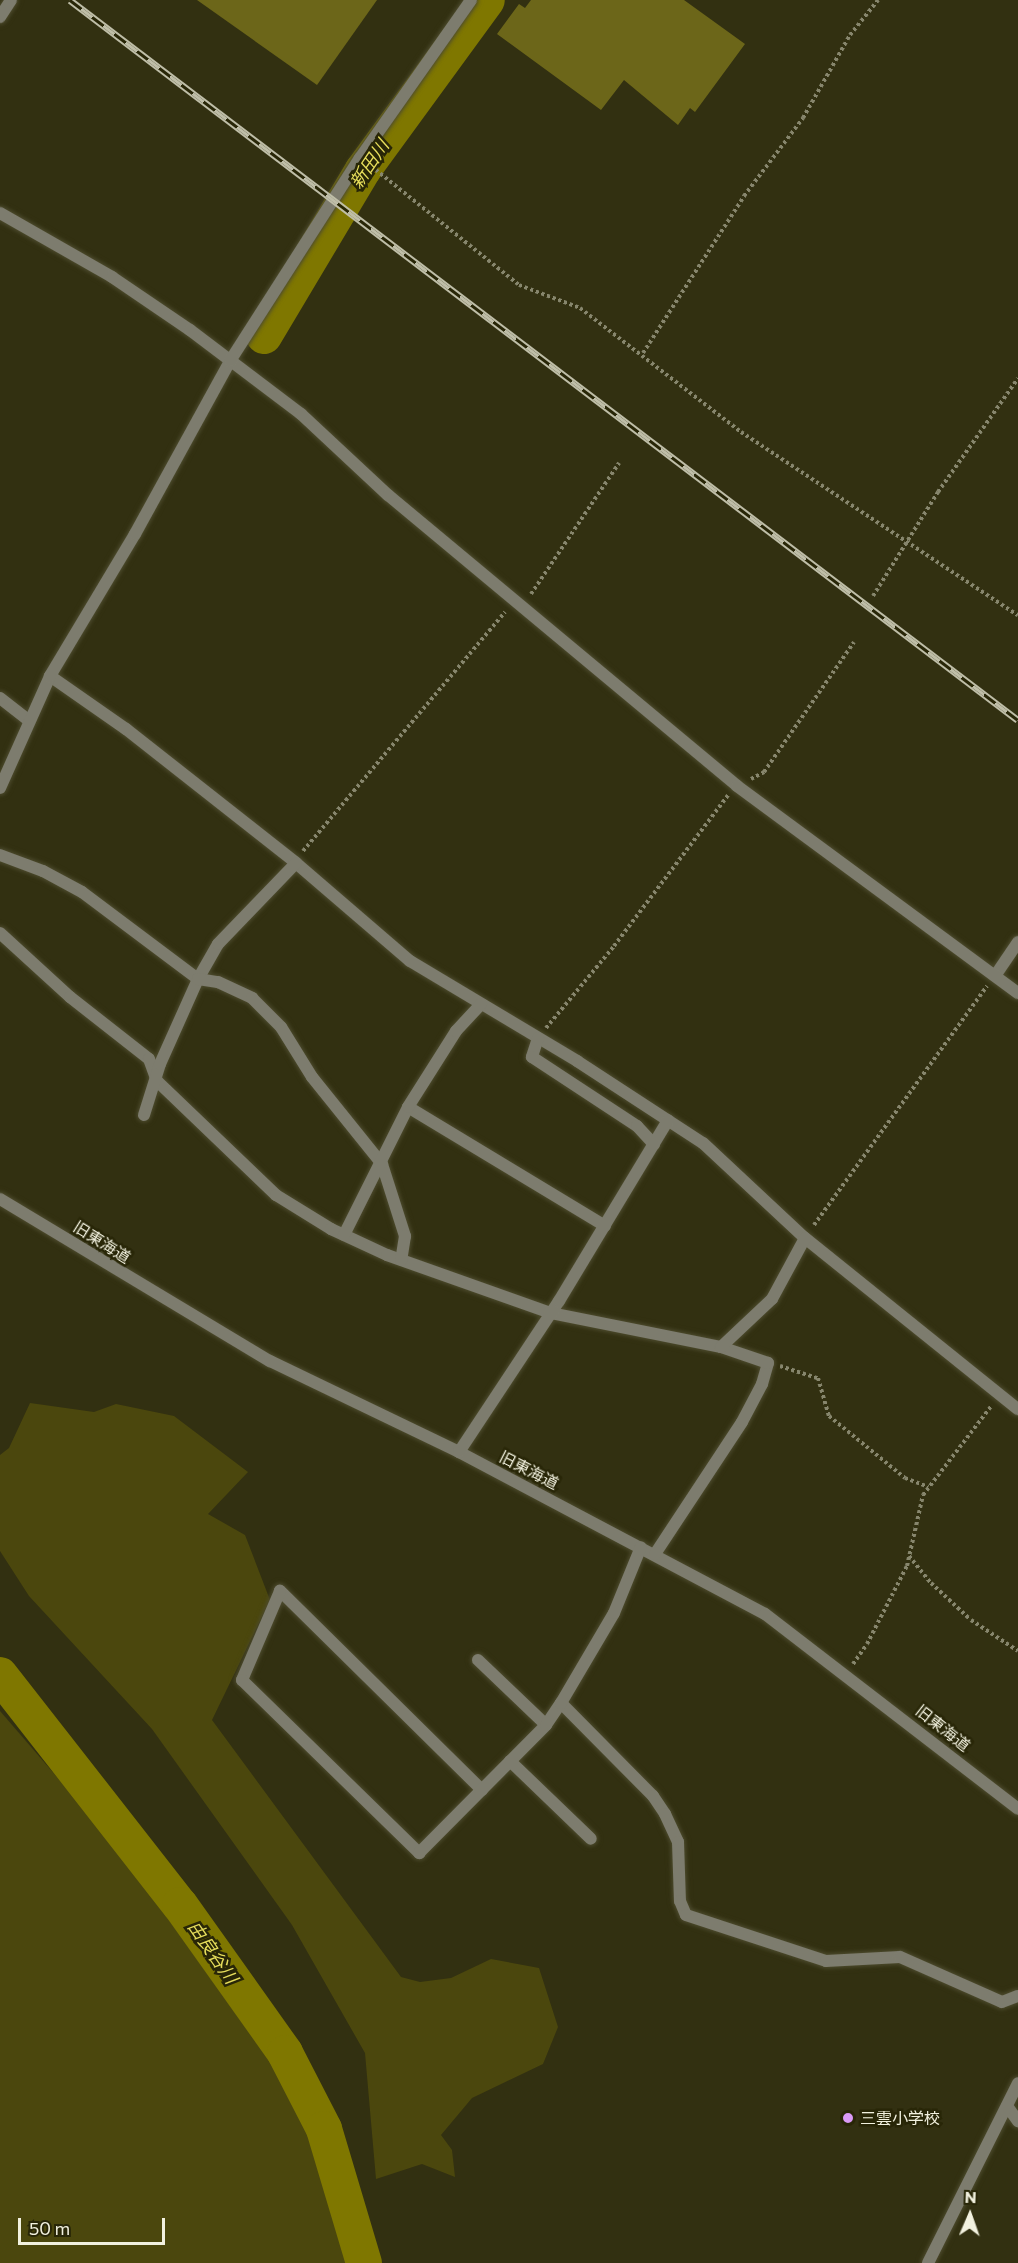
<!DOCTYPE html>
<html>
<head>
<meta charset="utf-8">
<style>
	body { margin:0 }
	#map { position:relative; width:1018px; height:2263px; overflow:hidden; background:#323011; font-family:Commissioner,"Noto Sans JP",sans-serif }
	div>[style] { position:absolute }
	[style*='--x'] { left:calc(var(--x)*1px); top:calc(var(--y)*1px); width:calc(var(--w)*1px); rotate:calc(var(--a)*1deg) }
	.green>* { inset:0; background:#4b470d }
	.river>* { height:36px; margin:-18px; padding:0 18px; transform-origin:18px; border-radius:18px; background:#7f7700 }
	.building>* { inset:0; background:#6c6619 }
	.path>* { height:4px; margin-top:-2px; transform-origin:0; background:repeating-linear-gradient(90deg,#87866d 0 3px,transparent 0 6px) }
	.roads { filter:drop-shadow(0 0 2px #4d4b2e) drop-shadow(0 0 2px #4d4b2e) }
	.minor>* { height:12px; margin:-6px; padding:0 6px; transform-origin:6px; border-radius:6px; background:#7d7c6e }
	.tertiary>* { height:12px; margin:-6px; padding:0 6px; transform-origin:6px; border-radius:6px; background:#7d7c6e }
	.rail>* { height:7px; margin-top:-3.5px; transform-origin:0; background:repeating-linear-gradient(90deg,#282607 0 14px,#bfbea8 0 28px); box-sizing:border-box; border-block:2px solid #bfbea8 }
	.dots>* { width:16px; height:16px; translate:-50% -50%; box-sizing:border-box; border:3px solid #282607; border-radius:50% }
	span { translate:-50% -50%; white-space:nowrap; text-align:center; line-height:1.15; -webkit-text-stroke:5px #282607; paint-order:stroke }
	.street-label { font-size:16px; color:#f2f1df }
	.poi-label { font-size:16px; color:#f2f1df }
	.left { translate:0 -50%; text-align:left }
	.water-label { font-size:18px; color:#e6dd5b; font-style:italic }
	.north { position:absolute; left:940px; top:2185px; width:60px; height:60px; -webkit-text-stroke:4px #282607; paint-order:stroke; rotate:2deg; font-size:16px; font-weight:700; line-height:24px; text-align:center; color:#f2f1df }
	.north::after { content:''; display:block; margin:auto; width:21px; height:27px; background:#f2f1df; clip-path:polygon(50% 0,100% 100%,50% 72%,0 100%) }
	.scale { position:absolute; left:18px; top:2218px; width:147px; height:27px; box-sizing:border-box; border:3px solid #f2f1df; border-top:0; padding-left:8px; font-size:18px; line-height:21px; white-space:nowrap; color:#f2f1df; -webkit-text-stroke:4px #282607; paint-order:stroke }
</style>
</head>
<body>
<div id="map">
	<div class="green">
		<i style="clip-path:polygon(30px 1403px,94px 1412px,116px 1404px,174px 1416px,248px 1472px,208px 1514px,245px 1535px,270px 1600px,212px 1720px,401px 1977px,420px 1982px,451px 1978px,491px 1959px,539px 1968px,558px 2027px,543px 2064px,472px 2098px,441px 2135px,452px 2150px,455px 2177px,422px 2164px,376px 2179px,365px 2053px,292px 1925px,152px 1729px,29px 1596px,0 1551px,0 1455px,9px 1448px)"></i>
		<i style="clip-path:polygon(0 1711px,114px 1843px,311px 2119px,351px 2263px,0 2263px)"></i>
	</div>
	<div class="river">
		<i style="--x:264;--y:336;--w:193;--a:-59.2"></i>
		<i style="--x:363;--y:170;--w:210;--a:-53.9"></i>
		<i style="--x:0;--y:1675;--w:292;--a:52"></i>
		<i style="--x:180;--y:1905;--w:181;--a:54.6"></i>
		<i style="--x:285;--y:2053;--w:85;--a:62.8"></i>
		<i style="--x:324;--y:2129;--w:140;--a:73.4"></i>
	</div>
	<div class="building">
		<i style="clip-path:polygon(197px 0,377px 0,317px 85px)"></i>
		<i style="clip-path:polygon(531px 0,684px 0,745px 44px,695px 112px,690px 108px,678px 125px,624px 80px,601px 110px,497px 34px,519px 4px,525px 8px)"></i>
	</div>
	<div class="path">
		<i style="--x:371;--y:166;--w:190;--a:38.8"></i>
		<i style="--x:519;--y:285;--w:65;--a:20.7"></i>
		<i style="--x:580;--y:308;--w:203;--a:37.6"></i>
		<i style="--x:741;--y:432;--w:332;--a:33.5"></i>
		<i style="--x:643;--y:353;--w:187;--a:-57.2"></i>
		<i style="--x:744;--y:196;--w:98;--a:-52.9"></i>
		<i style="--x:803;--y:118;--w:95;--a:-60.5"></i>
		<i style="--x:850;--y:35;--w:45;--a:-51.3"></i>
		<i style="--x:531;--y:594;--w:158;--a:-56.1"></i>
		<i style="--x:873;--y:596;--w:123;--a:-58"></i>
		<i style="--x:938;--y:492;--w:139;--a:-54.9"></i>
		<i style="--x:751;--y:779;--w:15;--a:-28"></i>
		<i style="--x:764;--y:772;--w:158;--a:-55.3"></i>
		<i style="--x:303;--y:851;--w:313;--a:-49.8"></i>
		<i style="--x:546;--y:1028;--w:107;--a:-50.3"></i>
		<i style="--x:614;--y:946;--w:189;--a:-52.9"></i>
		<i style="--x:814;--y:1225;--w:295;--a:-54.1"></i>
		<i style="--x:780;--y:1366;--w:40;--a:18"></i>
		<i style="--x:818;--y:1378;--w:40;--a:74"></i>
		<i style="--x:829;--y:1416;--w:98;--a:39.2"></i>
		<i style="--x:905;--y:1478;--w:25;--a:21"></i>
		<i style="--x:909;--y:1556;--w:35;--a:51"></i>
		<i style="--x:931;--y:1583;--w:54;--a:42.8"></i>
		<i style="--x:971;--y:1620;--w:56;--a:33.4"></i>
		<i style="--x:853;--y:1664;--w:24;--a:-55"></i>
		<i style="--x:867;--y:1644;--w:88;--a:-62.9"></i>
		<i style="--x:907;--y:1566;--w:73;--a:-77.3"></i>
		<i style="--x:923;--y:1495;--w:113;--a:-52.5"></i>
	</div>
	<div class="roads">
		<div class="minor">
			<i style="--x:0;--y:17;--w:20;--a:-57"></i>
			<i style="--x:50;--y:676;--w:93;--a:34.9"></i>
			<i style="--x:126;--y:729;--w:216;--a:38.2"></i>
			<i style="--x:296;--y:863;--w:150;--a:40.7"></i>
			<i style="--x:410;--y:961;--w:195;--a:30.9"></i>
			<i style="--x:577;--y:1061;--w:150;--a:33.1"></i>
			<i style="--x:703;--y:1143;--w:139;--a:43"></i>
			<i style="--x:805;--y:1238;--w:273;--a:38.8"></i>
			<i style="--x:0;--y:698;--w:37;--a:38"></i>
			<i style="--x:0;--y:855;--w:46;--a:20.4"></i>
			<i style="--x:43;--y:871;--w:44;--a:28.3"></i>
			<i style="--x:82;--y:892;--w:145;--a:36.9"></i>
			<i style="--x:198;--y:979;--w:40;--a:-60.3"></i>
			<i style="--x:218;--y:944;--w:112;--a:-46.1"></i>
			<i style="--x:0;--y:933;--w:95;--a:42.4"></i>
			<i style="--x:70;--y:997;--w:100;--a:38.1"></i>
			<i style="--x:149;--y:1059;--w:23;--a:70"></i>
			<i style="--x:157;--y:1081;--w:165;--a:43.8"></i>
			<i style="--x:276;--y:1195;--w:65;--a:31.7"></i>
			<i style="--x:331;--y:1229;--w:62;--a:24.9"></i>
			<i style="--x:387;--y:1255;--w:174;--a:19.5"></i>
			<i style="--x:551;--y:1313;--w:173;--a:11.3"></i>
			<i style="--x:995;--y:976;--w:41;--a:-55.9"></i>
			<i style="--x:538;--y:1038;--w:20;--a:108"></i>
			<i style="--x:532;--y:1057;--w:126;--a:33.3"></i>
			<i style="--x:637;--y:1126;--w:25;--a:47"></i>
			<i style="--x:408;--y:1107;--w:230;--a:31.1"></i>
			<i style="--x:144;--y:1115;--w:53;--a:-72.6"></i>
			<i style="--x:160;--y:1064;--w:93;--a:-65.9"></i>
			<i style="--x:198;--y:979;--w:20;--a:9"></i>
			<i style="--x:218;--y:982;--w:38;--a:25"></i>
			<i style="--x:252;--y:998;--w:41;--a:45"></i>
			<i style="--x:281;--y:1027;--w:59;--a:58.2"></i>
			<i style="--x:312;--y:1077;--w:112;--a:51.2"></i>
			<i style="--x:382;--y:1164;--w:76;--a:72.3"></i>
			<i style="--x:405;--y:1236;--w:24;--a:99"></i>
			<i style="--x:0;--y:1199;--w:315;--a:31"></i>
			<i style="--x:270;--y:1361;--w:210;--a:25.7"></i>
			<i style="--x:459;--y:1452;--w:346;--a:27.9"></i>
			<i style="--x:765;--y:1614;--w:319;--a:37.6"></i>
			<i style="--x:344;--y:1235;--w:143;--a:-63.4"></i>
			<i style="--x:408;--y:1107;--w:90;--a:-57.7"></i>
			<i style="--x:456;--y:1031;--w:37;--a:-47"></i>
			<i style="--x:459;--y:1452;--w:181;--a:-56.5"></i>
			<i style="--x:559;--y:1301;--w:211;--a:-58.9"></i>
			<i style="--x:655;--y:1554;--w:158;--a:-56.6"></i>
			<i style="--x:742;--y:1422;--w:43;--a:-62.2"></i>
			<i style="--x:762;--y:1384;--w:22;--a:-74"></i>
			<i style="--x:768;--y:1363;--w:50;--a:-161.2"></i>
			<i style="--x:721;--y:1347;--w:70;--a:-43.3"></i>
			<i style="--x:772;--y:1299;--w:69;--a:-61.6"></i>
			<i style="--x:478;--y:1660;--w:94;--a:43.7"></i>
			<i style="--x:561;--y:1703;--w:131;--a:45.3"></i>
			<i style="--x:653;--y:1796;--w:22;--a:56"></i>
			<i style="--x:665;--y:1814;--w:31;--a:65"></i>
			<i style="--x:678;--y:1842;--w:59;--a:88.1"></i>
			<i style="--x:680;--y:1901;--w:15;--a:67"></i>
			<i style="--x:686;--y:1915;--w:147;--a:18.2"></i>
			<i style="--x:826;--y:1961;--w:74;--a:-3.1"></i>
			<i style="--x:900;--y:1957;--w:111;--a:23.8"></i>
			<i style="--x:510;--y:1761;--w:112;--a:43.9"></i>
			<i style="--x:482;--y:1790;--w:284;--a:-135.4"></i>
			<i style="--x:280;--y:1591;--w:97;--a:113.1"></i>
			<i style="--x:242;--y:1680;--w:248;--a:44.3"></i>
			<i style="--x:419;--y:1853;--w:180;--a:-45.2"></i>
			<i style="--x:546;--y:1725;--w:27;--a:-56"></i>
			<i style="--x:561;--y:1703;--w:104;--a:-59.5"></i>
			<i style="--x:614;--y:1613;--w:71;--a:-67.8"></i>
			<i style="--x:1007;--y:2106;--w:19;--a:54"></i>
			<i style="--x:928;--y:2263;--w:201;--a:-63.4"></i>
		</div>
		<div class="tertiary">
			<i style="--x:0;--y:213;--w:129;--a:29.7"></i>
			<i style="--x:112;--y:277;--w:94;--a:34.2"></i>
			<i style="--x:190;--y:330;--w:139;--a:37.1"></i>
			<i style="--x:301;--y:414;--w:119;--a:43"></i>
			<i style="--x:388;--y:495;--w:454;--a:39.8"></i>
			<i style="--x:737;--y:786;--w:349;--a:36.4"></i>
			<i style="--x:0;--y:788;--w:123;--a:-65.9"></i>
			<i style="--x:50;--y:676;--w:165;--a:-59.1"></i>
			<i style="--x:135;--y:534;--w:197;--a:-61.2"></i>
			<i style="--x:230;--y:361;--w:241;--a:-57.4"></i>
			<i style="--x:360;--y:158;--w:193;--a:-54.9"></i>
			<i style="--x:1002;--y:2002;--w:17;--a:-21"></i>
		</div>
	</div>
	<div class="rail">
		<i style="--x:70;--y:0;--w:1190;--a:37.22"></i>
	</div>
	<div class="dots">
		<i style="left:848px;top:2118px;background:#da9af6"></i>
	</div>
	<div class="street-label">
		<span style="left:102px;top:1242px;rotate:32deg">旧東海道</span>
		<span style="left:529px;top:1470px;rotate:27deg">旧東海道</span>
		<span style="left:943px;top:1728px;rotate:38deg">旧東海道</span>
	</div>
	<div class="poi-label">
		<span class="left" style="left:860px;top:2118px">三雲小学校</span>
	</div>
	<div class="water-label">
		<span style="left:369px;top:164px;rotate:-56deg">新田川</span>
		<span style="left:213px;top:1952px;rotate:55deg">由良谷川</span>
	</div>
	<div class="north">N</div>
	<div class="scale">50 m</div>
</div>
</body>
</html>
